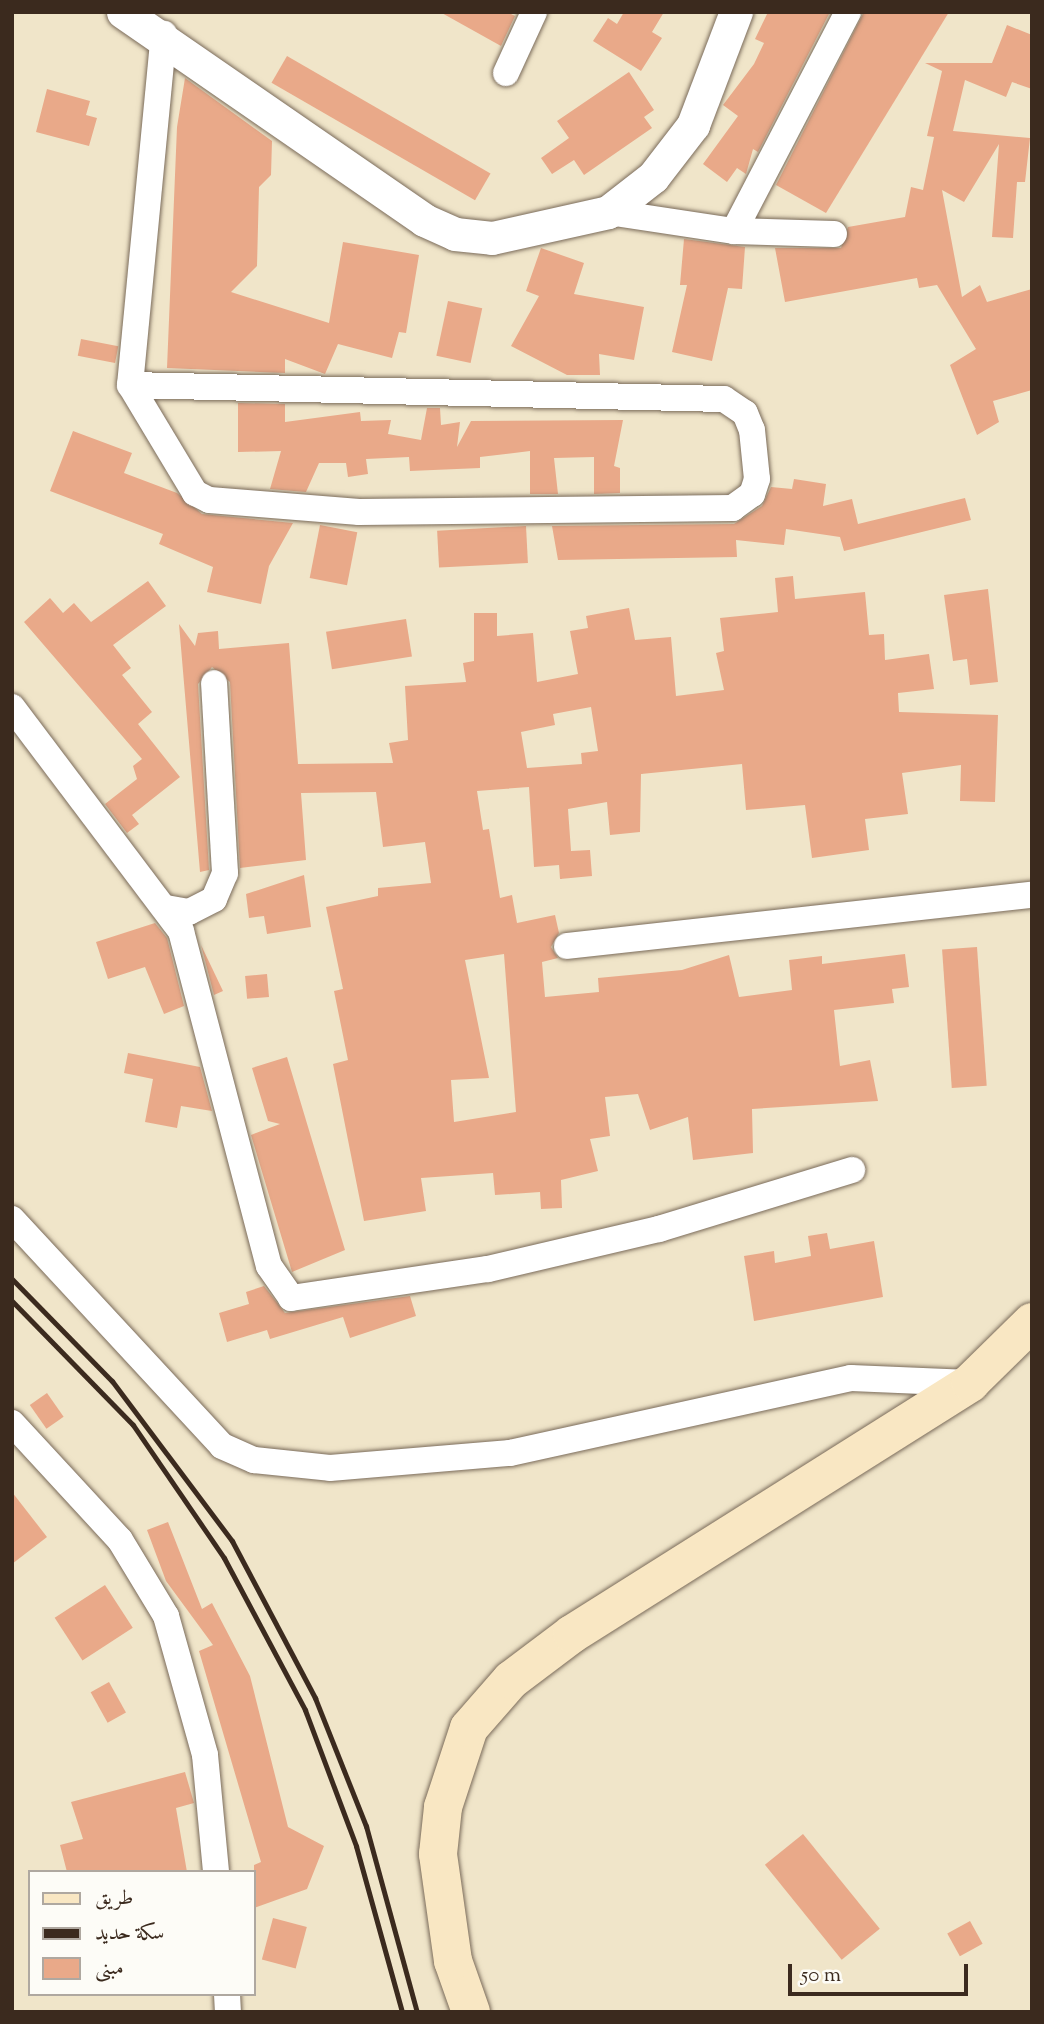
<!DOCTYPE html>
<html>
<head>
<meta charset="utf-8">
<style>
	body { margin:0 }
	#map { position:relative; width:1044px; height:2024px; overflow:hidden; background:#f0e5c9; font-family:"Sorts Mill Goudy",Amiri,serif }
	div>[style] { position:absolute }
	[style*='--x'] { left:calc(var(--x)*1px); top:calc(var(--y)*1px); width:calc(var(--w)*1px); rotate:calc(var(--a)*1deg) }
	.building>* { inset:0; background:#e9a989; transform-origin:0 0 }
	.roads { filter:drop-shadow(0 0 2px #7a6b5a) drop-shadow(0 0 2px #7a6b5a) }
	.minor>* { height:26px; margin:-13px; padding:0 13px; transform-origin:13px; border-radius:13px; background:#fff }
	.tertiary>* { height:33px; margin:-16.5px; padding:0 16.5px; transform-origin:16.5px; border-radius:16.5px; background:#fff }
	.secondary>* { height:38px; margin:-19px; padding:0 19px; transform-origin:19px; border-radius:19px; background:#f9e7c3 }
	.rail>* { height:5px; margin:-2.5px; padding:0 2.5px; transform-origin:2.5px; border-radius:2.5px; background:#3b2a1e }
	span { translate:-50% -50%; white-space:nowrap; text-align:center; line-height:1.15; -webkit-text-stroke:5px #fdfcf7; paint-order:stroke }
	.frame { position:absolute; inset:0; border:14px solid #3b2a1e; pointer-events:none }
	.legend { position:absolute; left:28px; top:1870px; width:228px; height:126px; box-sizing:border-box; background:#fdfcf7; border:2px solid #afa8a0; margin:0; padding:9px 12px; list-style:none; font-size:21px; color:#3b2a1e }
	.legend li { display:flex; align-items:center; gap:14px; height:35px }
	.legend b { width:35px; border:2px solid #afa8a0 }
	.scale { position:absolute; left:788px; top:1964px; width:180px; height:32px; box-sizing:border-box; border:4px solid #3b2a1e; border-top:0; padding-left:9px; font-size:21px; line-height:24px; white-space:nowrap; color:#3b2a1e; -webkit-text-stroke:5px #fdfcf7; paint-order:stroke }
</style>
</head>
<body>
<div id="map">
	<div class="building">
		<i style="clip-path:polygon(440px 12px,507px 12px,515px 16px,501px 46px)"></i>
		<i style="clip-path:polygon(624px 12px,664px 12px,652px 32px,662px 38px,641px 71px,593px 41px,608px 18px,617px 24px)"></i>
		<i style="clip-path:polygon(768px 12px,830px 12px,758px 152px,753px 149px,746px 174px,737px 168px,727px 182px,703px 164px,738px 116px,723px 105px,754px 64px,764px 43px,755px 39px)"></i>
		<i style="clip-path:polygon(864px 12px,949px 12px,826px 213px,776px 185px)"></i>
		<i style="clip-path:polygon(1007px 25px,1032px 35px,1032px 89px,1012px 82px,1006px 97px,965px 80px,953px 131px,1030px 138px,1025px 182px,1017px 182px,1013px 238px,992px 237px,999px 144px,964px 202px,942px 190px,962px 297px,980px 285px,987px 302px,1032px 289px,1032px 390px,993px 401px,999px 422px,977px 435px,950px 365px,976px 349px,937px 285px,919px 288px,917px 278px,785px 302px,775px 248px,841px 248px,848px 227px,905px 217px,911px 187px,923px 190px,934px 137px,927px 136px,942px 71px,925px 63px,992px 63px)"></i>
		<i style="left:287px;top:56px;width:235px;height:31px;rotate:30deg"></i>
		<i style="clip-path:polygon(629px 72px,654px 110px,644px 117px,652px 128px,584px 175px,574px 160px,552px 174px,541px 158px,569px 138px,557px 121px)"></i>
		<i style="clip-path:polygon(185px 78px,272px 141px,271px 175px,259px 187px,257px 266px,231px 292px,329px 323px,343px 242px,419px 255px,406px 333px,399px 332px,392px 358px,338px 344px,325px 374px,285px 359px,285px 373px,167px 368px,177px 127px)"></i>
		<i style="clip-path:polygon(47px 89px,90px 101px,86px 115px,97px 118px,89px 146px,36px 132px)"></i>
		<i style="clip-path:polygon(684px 239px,745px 247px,742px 289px,728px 288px,712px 361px,672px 352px,687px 285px,680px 285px)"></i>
		<i style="clip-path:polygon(541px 248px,584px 263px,574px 294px,644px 307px,634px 360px,599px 354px,600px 375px,567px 375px,511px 346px,539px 296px,526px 291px)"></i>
		<i style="left:448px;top:301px;width:35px;height:56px;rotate:12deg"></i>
		<i style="left:81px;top:339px;width:38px;height:17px;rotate:11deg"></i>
		<i style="clip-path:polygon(238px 403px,285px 404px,285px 422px,360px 412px,361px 421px,391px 420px,388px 434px,421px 440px,427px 408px,440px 408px,441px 425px,460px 422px,457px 447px,471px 421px,623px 420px,614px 466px,620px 468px,620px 493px,594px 494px,594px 457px,554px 458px,558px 494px,530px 494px,530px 451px,480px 457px,480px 468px,410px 471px,409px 457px,366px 459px,368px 474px,348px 477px,346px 463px,319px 463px,306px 492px,270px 489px,281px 451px,238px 452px)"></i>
		<i style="clip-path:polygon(73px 431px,132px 453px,124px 473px,177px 493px,202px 514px,293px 523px,269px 566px,261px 604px,207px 592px,213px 567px,159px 544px,163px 534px,50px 491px)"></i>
		<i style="clip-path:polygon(794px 479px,826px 484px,823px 506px,852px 499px,858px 524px,965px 498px,971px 520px,844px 551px,840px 537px,786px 529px,784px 545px,736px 540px,737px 557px,558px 560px,552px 526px,734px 524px,762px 506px,771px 487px,792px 489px)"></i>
		<i style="left:320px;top:525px;width:38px;height:54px;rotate:11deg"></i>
		<i style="left:526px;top:526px;width:37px;height:89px;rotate:87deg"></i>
		<i style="clip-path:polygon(evenodd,793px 576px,795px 599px,865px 592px,869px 635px,884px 634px,885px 660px,929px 654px,934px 689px,898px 693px,899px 712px,998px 715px,995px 802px,960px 801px,961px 765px,902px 773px,908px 814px,865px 819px,869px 850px,812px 858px,805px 805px,746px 810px,742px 764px,641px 774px,640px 832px,610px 835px,607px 802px,568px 809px,571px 851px,590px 850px,592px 876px,560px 879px,559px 865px,534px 867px,529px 787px,477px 791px,483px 830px,489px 829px,500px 898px,512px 895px,517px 923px,555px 915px,559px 933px,551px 947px,558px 958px,542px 962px,545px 997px,599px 992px,598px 978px,682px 970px,729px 955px,739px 997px,792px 990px,789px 960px,822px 956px,822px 964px,905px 954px,909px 987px,892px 989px,894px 1003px,834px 1010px,840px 1066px,870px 1060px,878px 1101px,752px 1109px,753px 1153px,693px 1160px,688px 1117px,650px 1130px,638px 1094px,605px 1097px,610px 1136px,590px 1139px,598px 1171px,561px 1180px,562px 1208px,541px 1209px,540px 1192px,495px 1195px,493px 1173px,421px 1178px,426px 1211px,364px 1221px,333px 1064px,348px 1060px,334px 991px,343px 989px,326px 907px,378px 896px,378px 888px,431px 883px,425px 842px,383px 847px,376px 792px,301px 793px,306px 860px,240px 868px,230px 682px,212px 667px,198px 684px,209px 870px,200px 872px,179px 624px,195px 646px,198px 633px,218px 631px,219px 649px,289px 643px,298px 764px,393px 763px,389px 743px,408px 740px,405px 686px,466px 682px,463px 663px,474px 661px,474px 613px,497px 613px,497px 636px,533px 633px,537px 682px,578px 674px,570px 631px,588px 628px,586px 616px,629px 608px,635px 640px,671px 637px,676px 696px,724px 690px,716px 653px,724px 651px,720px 618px,778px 612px,775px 578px,793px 576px,591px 707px,598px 751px,581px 753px,582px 764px,527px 768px,521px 732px,555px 725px,553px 714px,591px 707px,793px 576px,504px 954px,516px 1112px,454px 1122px,451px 1080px,489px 1078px,465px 960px,504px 954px)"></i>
		<i style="clip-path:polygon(148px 581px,166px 606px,113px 645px,131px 668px,122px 675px,152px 712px,138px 724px,180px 777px,132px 815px,139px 824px,127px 833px,105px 804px,137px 779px,133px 766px,142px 759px,24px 622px,50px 598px,63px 613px,74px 603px,91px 622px)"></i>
		<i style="clip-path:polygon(988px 589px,998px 682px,970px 685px,967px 659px,953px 661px,944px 595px)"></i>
		<i style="left:406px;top:619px;width:38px;height:81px;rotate:81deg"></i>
		<i style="clip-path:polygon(304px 875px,311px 927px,267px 934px,264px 916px,249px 918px,246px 894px)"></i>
		<i style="clip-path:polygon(155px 923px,167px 938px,184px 1006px,164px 1014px,145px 967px,108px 979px,96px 942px)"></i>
		<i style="clip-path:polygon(201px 945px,223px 991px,214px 995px)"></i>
		<i style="left:977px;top:947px;width:139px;height:35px;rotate:86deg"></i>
		<i style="left:267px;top:974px;width:23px;height:22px;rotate:85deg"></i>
		<i style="clip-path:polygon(128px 1053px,200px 1067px,212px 1111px,181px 1106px,177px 1128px,145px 1122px,153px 1079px,124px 1073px)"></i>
		<i style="clip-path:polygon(287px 1057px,345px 1250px,292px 1272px,251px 1135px,280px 1124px,268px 1121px,252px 1068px)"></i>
		<i style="clip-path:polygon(827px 1233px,830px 1249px,874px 1241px,883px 1297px,754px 1321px,744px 1256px,774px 1251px,775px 1263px,811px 1256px,808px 1236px)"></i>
		<i style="clip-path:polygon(264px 1286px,285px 1313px,410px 1296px,416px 1316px,350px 1338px,343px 1317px,270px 1339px,267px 1330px,227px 1342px,219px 1313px,249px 1304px,246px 1292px)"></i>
		<i style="left:47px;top:1393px;width:29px;height:21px;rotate:55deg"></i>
		<i style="clip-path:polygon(12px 1492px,47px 1537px,12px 1564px)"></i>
		<i style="clip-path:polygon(168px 1522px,202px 1609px,212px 1603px,250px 1676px,288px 1827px,324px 1846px,307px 1889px,254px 1908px,254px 1865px,261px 1862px,199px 1651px,213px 1645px,166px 1581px,147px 1530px)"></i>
		<i style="left:105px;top:1585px;width:51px;height:60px;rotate:57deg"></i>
		<i style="left:109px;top:1682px;width:35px;height:21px;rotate:61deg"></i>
		<i style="clip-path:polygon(185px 1772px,194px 1803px,176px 1808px,187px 1872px,67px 1872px,60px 1845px,83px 1839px,71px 1802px)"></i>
		<i style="left:803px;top:1834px;width:122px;height:49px;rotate:51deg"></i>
		<i style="left:273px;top:1918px;width:35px;height:43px;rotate:15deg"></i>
		<i style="left:970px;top:1921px;width:26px;height:26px;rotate:61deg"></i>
	</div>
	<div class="roads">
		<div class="minor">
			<i style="--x:506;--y:73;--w:67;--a:-65.3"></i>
			<i style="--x:608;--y:212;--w:127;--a:8.6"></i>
			<i style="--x:734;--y:231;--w:100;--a:1.7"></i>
			<i style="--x:734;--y:231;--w:247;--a:-62.5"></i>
			<i style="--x:130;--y:385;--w:594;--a:1.35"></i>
			<i style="--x:724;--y:399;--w:25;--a:34"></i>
			<i style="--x:745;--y:413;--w:18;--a:68"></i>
			<i style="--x:752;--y:430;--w:49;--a:84.2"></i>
			<i style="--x:757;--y:479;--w:16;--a:108"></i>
			<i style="--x:752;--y:494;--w:24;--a:144"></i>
			<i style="--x:733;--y:508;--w:374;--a:179.4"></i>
			<i style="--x:359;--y:512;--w:150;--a:-175.4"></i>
			<i style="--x:209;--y:500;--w:16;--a:-153"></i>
			<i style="--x:195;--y:493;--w:126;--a:-121"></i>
			<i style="--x:130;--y:385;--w:353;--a:-84.5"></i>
			<i style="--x:12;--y:707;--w:281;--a:53"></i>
			<i style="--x:181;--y:931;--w:346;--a:75.3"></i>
			<i style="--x:269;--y:1266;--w:39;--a:55"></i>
			<i style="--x:291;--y:1298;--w:199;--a:-8.4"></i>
			<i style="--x:488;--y:1269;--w:176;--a:-13.2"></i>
			<i style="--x:659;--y:1229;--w:202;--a:-17"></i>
			<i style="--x:166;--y:908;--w:23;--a:10"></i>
			<i style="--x:189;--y:912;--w:28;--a:-27"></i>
			<i style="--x:214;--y:899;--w:28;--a:-67"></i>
			<i style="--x:225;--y:873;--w:190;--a:-93.3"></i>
			<i style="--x:567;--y:946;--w:468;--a:-6.3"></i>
			<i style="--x:12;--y:1219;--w:309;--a:47.2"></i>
			<i style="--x:222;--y:1446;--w:35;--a:24"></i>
			<i style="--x:254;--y:1460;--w:76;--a:6"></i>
			<i style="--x:330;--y:1468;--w:181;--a:-4.8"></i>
			<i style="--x:510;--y:1453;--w:349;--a:-12.4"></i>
			<i style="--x:851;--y:1378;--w:119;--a:2.4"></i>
			<i style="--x:12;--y:1423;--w:159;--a:47.3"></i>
			<i style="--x:120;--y:1540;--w:89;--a:58.8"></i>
			<i style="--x:166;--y:1616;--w:144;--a:74.3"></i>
			<i style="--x:205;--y:1755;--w:118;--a:84.6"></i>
			<i style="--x:227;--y:1994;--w:18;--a:87"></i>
		</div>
		<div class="tertiary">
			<i style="--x:123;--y:12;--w:366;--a:34.6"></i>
			<i style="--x:424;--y:220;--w:34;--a:24"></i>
			<i style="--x:455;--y:234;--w:37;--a:6"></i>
			<i style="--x:492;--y:238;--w:119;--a:-12.6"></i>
			<i style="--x:608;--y:212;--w:57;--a:-37.9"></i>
			<i style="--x:653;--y:177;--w:66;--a:-52.4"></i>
			<i style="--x:693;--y:125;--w:121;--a:-69.2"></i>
		</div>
		<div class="secondary">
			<i style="--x:471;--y:2012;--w:54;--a:-109.4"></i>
			<i style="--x:453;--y:1961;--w:108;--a:-98"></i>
			<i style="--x:438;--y:1854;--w:47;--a:-83.9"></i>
			<i style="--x:443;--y:1807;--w:83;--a:-71.8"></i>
			<i style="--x:469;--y:1728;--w:64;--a:-48.8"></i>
			<i style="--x:511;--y:1680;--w:76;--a:-37"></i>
			<i style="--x:572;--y:1634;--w:471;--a:-32.2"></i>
			<i style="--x:970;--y:1383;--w:87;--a:-44.5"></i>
		</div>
	</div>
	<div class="rail">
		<i style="--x:12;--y:1279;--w:143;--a:45.6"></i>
		<i style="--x:112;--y:1381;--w:200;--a:53.1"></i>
		<i style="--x:232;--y:1541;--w:178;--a:62.1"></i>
		<i style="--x:315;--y:1698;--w:138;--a:68.3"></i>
		<i style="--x:366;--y:1826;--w:193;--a:74.7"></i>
		<i style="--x:12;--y:1301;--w:173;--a:45.7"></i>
		<i style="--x:133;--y:1425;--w:161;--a:55.6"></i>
		<i style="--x:224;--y:1558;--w:172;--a:61.9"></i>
		<i style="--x:305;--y:1710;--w:145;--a:69.4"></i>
		<i style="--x:356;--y:1846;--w:172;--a:74.5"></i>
	</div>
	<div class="frame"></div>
	<ul class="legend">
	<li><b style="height:9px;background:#f9e7c3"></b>طريق</li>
	<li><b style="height:9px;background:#3b2a1e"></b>سكة حديد</li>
	<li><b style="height:19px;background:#e9a989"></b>مبنى</li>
	</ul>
	<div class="scale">50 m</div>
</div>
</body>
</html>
